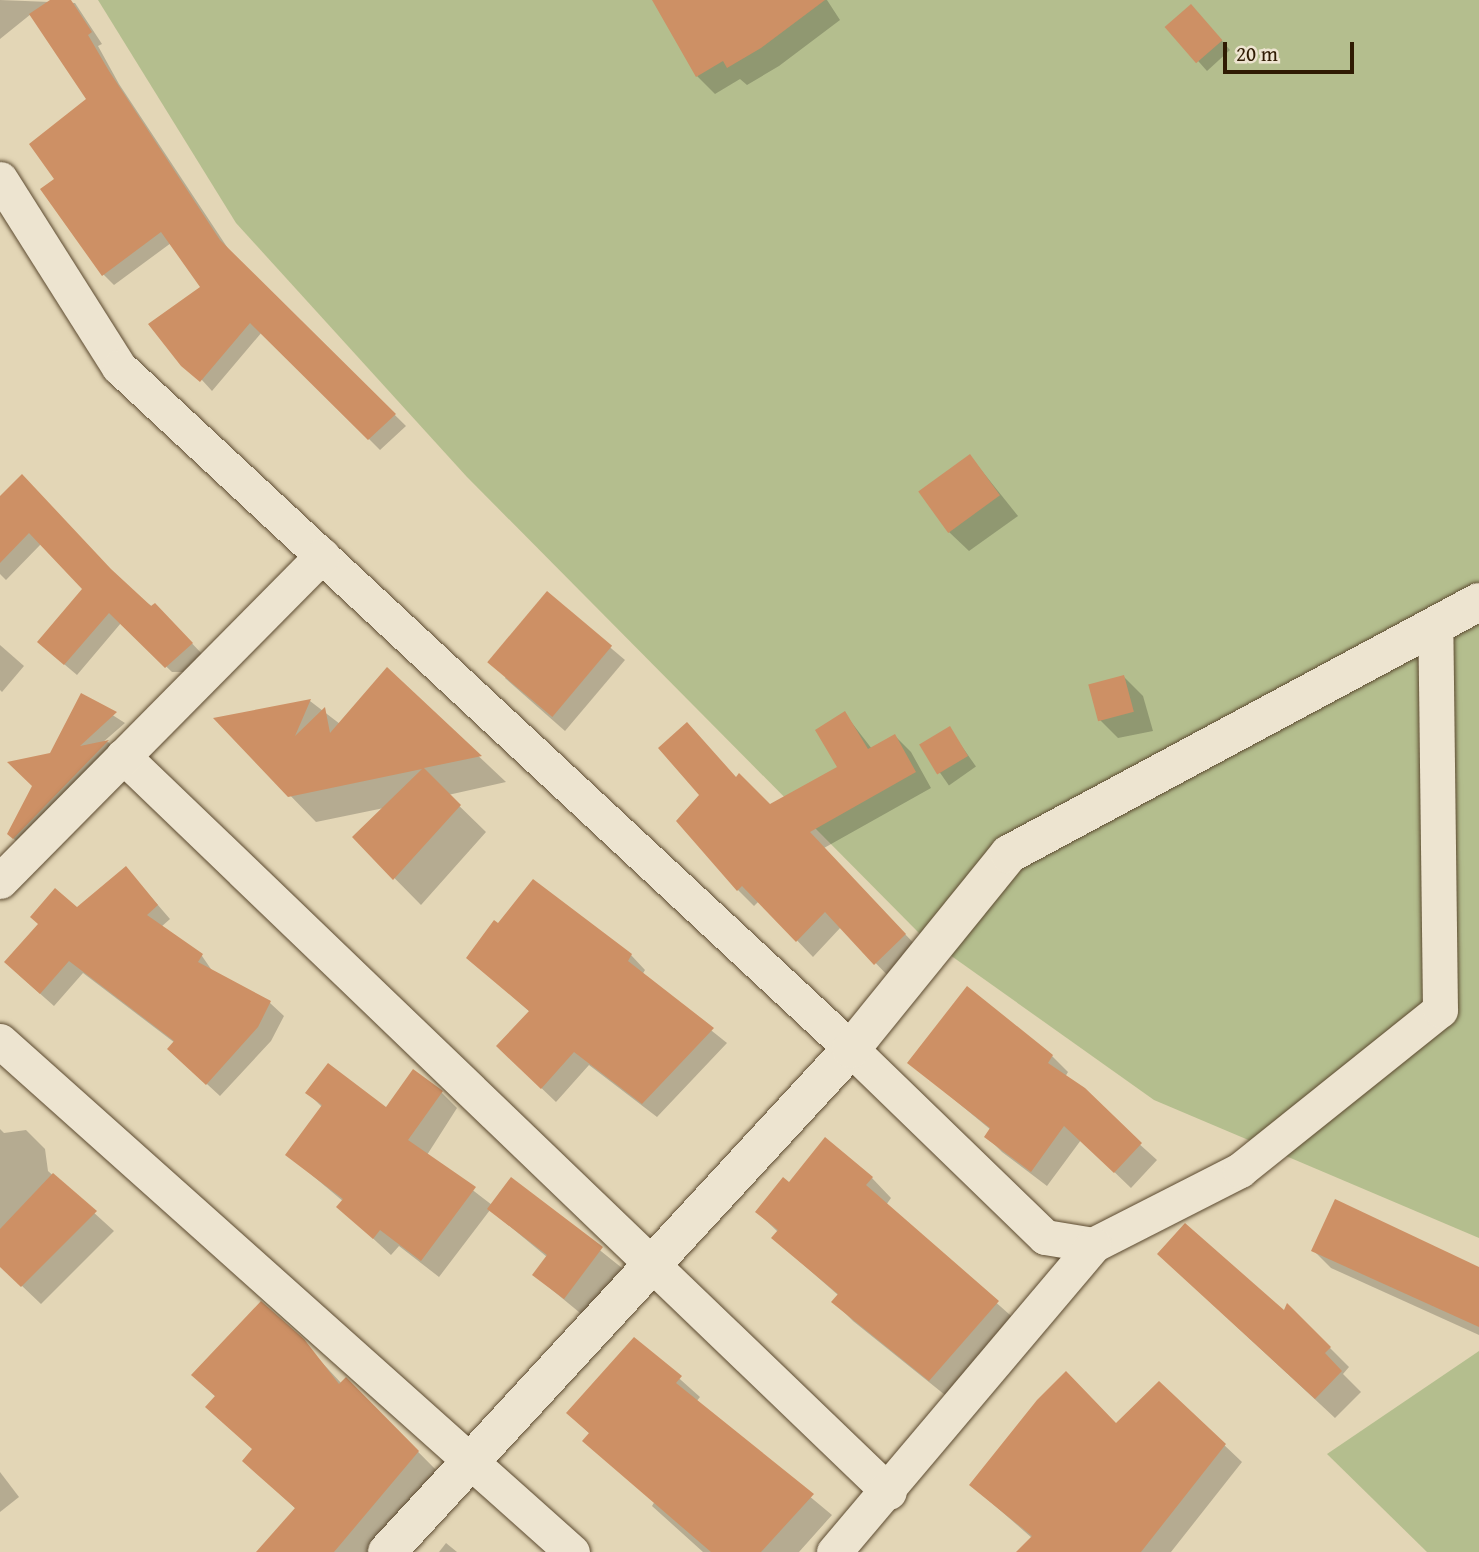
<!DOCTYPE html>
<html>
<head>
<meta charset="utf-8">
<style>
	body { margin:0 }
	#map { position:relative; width:1479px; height:1552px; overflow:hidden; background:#e3d6b6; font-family:"Gentium Book Plus",serif }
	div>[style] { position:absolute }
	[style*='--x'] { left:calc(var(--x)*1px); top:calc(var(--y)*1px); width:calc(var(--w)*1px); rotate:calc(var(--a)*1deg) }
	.green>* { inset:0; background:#b4be8e }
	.shadow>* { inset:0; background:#0003; transform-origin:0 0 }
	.building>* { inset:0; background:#cd9065; transform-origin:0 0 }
	.roads { filter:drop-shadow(0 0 2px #5c4a30) drop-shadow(0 0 2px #5c4a30) }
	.street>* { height:35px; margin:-17.5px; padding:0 17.5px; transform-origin:17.5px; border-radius:17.5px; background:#ede4d0 }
	.secondary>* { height:38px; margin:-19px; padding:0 19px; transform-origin:19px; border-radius:19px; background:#ede4d0 }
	span { translate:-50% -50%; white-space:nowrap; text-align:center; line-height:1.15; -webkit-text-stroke:7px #ede4d0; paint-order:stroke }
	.scale { position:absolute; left:1223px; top:42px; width:131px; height:32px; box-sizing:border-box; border:4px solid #2f1b03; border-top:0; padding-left:9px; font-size:21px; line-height:24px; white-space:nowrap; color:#2f1b03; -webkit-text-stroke:5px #ede4d0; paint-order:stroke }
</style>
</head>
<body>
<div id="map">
	<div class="green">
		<i style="clip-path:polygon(98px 0,1479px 0,1479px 1238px,1154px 1100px,919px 933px,467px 477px,236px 223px)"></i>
		<i style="clip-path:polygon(1479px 1351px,1479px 1552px,1427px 1552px,1327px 1454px)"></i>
	</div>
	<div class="shadow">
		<i style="clip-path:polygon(0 0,75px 3px,102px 44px,98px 46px,119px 84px,231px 253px,406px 426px,380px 450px,262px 332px,212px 391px,151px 324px,203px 287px,171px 243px,114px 285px,103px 274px,57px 180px,88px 100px,31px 14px,0 39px)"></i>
		<i style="clip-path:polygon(654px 0,827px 0,840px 20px,779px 66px,747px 85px,740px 79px,715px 94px,697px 76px)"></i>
		<i style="clip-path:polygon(1200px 16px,1230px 50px,1207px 71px,1168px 27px)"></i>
		<i style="clip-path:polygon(970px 456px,1018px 516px,969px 551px,949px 532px)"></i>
		<i style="clip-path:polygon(0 501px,166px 616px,203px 655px,184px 672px,172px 672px,121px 623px,77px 675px,51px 653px,85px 589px,41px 544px,6px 580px,0 574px)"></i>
		<i style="clip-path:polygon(547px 594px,625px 660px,565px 731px,505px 678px)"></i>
		<i style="clip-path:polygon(0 645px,24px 666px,2px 692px,0 690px)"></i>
		<i style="clip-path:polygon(387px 670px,506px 782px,448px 795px,486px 832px,421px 905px,354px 837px,384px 808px,316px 822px,216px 719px,310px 701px,340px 724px)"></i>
		<i style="clip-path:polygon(1124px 677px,1143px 696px,1153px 731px,1118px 738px,1098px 718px)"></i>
		<i style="clip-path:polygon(81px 695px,125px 723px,102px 743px,108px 742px,117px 751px,19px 844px,9px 834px)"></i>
		<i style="clip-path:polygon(845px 714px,872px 749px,895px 736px,911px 752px,931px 788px,824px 848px,921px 951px,891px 979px,841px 927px,813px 957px,759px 901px,754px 906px,738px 890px,737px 778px,770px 806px,839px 768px)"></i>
		<i style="left:949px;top:728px;width:47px;height:33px;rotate:55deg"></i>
		<i style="clip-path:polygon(126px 868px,170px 919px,161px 927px,202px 956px,213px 972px,270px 1003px,284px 1016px,271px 1041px,220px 1096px,183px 1062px,175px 1043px,83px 973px,54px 1006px,19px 975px,77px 909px)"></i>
		<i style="clip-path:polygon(499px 925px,631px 955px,645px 970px,642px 975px,727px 1043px,657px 1117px,589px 1065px,556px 1102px,512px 1060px,530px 1012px,468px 957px)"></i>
		<i style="clip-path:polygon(967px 988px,1052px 1056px,1068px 1072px,1065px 1077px,1157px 1160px,1131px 1188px,1081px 1140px,1047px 1186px,1002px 1152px,986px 1136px,991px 1130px,910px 1063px)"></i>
		<i style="clip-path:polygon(439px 1090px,457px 1108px,427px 1155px,492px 1205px,511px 1179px,622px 1268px,585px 1317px,534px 1275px,547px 1257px,490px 1210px,439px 1277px,399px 1246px,391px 1255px,339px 1207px,344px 1202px,288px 1155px,322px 1107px,308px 1093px,387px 1109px)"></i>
		<i style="clip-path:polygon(0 1129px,4px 1133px,26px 1130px,45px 1149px,48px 1171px,114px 1231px,41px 1304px,0 1265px)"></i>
		<i style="clip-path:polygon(872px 1178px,891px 1198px,886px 1205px,1018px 1322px,950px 1399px,853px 1321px,834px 1302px,838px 1295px,773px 1238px,778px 1232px,757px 1212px,789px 1185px)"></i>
		<i style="clip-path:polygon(1313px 1250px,1479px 1270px,1479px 1335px,1331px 1268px)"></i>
		<i style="clip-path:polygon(1179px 1273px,1285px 1313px,1288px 1306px,1349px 1367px,1343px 1374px,1361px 1392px,1335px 1418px)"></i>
		<i style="clip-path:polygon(635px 1339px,700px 1397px,696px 1402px,832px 1515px,799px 1552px,703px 1552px,652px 1506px,655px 1501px,584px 1440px,590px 1434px,568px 1413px)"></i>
		<i style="clip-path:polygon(302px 1341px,342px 1384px,346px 1379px,439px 1473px,372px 1552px,263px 1552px,296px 1509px,245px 1461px,254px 1450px,216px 1397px,193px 1375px)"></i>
		<i style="clip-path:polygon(1159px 1383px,1242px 1462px,1171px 1552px,1037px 1552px,1032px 1538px,971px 1485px,1116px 1425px)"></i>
		<i style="clip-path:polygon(0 1472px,19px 1497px,0 1512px)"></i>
		<i style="clip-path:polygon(446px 1543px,457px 1552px,439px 1552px)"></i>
	</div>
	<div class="building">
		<i style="clip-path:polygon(50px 0,71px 0,92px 32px,88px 35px,109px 71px,220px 240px,396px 414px,368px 440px,250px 323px,200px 382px,181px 366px,148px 324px,200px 287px,161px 232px,102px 276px,40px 189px,54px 179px,29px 144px,86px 99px,29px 14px)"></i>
		<i style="clip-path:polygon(652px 0,825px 0,761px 48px,727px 68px,723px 61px,696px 77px)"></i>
		<i style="left:1191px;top:4px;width:48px;height:35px;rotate:49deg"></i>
		<i style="left:970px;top:454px;width:51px;height:64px;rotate:54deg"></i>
		<i style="clip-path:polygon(22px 474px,111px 569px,151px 606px,155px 603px,193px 643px,165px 668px,109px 613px,64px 665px,37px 642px,82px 589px,29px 533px,0 563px,0 496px)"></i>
		<i style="left:547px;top:591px;width:85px;height:93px;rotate:40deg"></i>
		<i style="clip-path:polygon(387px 667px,482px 756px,424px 768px,461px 805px,393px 880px,352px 837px,422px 769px,288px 797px,213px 718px,311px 699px,295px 736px,325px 707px,330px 733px)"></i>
		<i style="left:1124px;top:675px;width:38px;height:37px;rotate:75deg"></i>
		<i style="clip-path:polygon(81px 693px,117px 712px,80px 746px,109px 740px,13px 839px,7px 834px,32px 786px,7px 762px,50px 753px)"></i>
		<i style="clip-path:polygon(845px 711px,868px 749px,895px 734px,916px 772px,810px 832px,906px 934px,874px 965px,825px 912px,796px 942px,742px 886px,737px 891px,676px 821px,699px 795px,658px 748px,687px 722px,736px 777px,739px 773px,770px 804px,837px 767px,815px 730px)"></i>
		<i style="left:950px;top:726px;width:35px;height:36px;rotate:59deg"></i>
		<i style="clip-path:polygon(126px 866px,158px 905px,147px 915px,203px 954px,198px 962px,271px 1001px,258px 1027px,206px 1085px,167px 1049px,174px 1041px,69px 961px,40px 994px,4px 962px,38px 924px,30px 917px,55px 888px,77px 907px)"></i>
		<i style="clip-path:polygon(533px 879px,632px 954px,628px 961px,714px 1028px,642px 1104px,574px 1052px,541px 1089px,496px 1046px,529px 1011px,466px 958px,494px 920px,498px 923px)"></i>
		<i style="clip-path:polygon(967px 986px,1053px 1055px,1048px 1063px,1085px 1088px,1142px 1143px,1114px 1173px,1064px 1126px,1031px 1172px,984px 1137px,990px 1128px,907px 1063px)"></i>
		<i style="clip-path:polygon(328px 1063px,386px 1107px,413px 1069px,443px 1091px,408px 1140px,476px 1187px,421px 1261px,380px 1230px,373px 1239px,336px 1207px,343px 1199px,285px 1155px,322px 1105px,305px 1093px)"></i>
		<i style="clip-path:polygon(825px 1137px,873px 1177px,866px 1185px,999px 1301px,929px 1381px,831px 1302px,838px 1294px,771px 1238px,778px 1230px,755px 1212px,783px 1177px,789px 1182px)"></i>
		<i style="clip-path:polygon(53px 1173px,97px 1211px,21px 1287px,0 1267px,0 1229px)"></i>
		<i style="clip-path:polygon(511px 1177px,603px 1247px,564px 1299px,532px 1275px,547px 1255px,487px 1209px)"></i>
		<i style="clip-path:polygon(1335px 1199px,1479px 1267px,1479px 1327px,1311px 1251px)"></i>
		<i style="clip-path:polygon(1185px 1223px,1284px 1310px,1287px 1303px,1331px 1347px,1325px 1353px,1342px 1371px,1315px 1399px,1157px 1254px)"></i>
		<i style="clip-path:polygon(261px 1301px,304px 1339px,339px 1384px,346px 1377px,419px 1451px,334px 1552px,256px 1552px,295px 1508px,242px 1461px,252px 1449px,205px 1407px,215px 1396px,191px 1375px)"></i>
		<i style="clip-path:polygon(634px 1337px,682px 1376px,676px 1383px,814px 1494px,761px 1552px,711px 1552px,582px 1441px,589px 1433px,566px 1413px)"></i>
		<i style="clip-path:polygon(1066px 1371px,1116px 1423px,1159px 1381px,1226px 1444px,1141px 1552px,1016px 1552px,1032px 1536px,969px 1485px,1037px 1400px)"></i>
	</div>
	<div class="roads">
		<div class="street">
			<i style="--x:0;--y:179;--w:222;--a:57.7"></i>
			<i style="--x:119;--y:367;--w:1000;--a:42.97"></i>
			<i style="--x:851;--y:1049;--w:270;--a:44.1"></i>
			<i style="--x:1045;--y:1237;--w:49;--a:9.5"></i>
			<i style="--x:1093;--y:1245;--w:165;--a:-27"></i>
			<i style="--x:1240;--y:1170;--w:256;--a:-38.7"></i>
			<i style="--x:1440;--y:1010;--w:384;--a:-90.7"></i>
			<i style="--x:123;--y:756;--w:1062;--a:43.86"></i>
			<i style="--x:0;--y:881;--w:458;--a:-45.3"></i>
			<i style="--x:0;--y:1041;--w:767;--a:41.78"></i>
			<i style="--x:834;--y:1552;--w:402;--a:-49.8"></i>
		</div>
		<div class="secondary">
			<i style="--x:387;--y:1552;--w:684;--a:-47.31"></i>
			<i style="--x:851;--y:1049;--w:251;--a:-51"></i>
			<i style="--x:1009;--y:854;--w:533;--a:-28.2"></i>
		</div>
	</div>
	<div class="scale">20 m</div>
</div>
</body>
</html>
